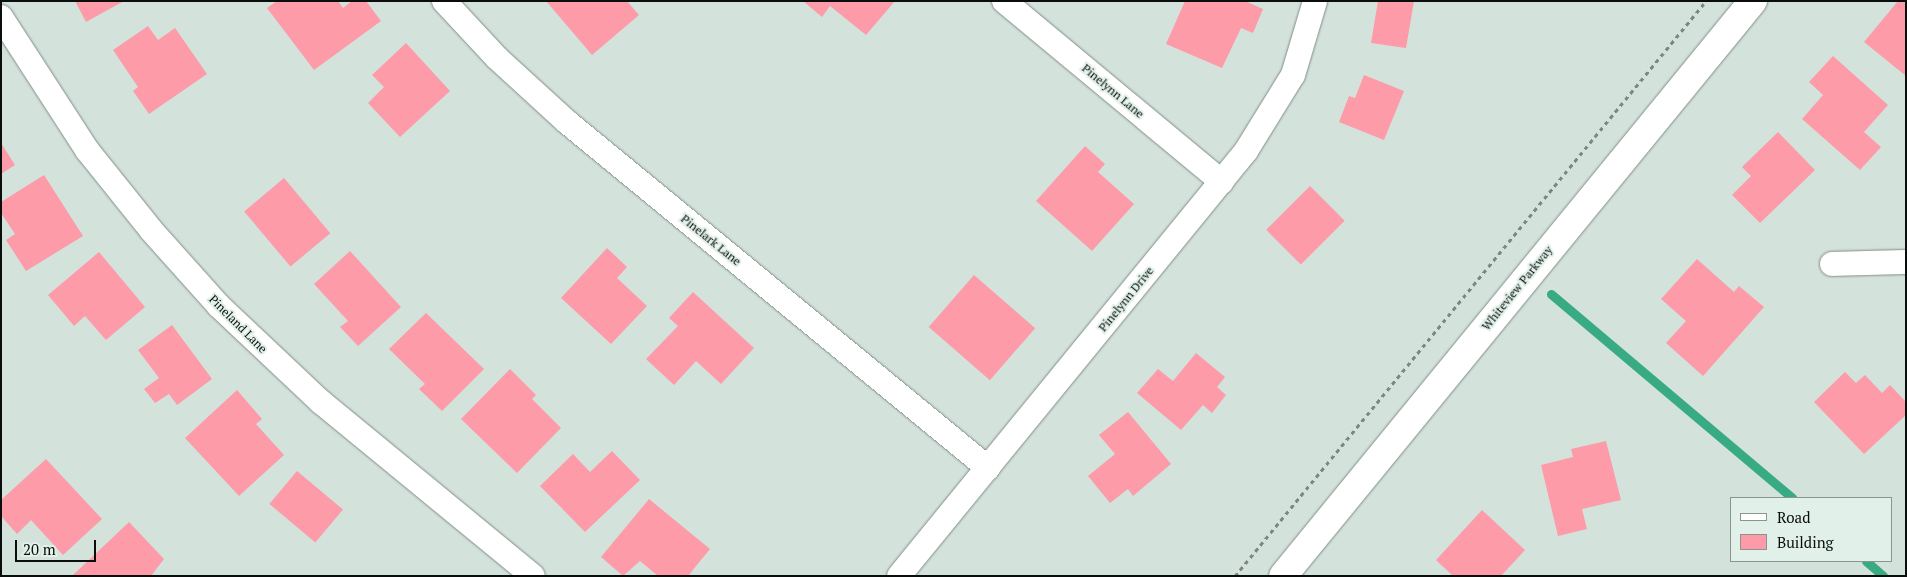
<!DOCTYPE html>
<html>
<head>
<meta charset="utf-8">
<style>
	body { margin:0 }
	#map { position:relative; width:1907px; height:577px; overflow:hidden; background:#d4e2dc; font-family:"PT Serif",serif }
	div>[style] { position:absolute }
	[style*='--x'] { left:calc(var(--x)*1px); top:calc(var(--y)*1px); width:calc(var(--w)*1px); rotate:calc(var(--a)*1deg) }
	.stream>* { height:9px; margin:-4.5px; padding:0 4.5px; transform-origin:4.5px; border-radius:4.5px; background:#38ab84 }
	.building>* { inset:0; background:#fd9ba8; transform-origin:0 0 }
	.path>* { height:3px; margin-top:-1.5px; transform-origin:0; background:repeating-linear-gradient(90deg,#7d8782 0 4px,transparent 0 8px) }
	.roads { filter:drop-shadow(0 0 1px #818e88) drop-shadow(0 0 1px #818e88) }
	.minor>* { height:24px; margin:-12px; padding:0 12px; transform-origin:12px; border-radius:12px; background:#fff }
	.tertiary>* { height:28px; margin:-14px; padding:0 14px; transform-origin:14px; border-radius:14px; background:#fff }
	span { translate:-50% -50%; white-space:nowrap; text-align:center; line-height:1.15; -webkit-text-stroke:4px #e1f0e9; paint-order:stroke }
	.street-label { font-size:12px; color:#090d0b }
	.frame { position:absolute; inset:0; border:2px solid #090d0b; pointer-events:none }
	.legend { position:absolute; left:1730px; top:497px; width:162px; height:65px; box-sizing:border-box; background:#e1f0e9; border:1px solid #8b9590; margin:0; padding:6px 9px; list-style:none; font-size:15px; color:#090d0b }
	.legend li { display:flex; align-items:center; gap:10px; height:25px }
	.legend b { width:25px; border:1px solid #8b9590 }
	.scale { position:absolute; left:15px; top:540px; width:81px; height:22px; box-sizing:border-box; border:2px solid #090d0b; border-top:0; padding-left:6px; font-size:15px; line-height:18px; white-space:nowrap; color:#090d0b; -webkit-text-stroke:4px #e1f0e9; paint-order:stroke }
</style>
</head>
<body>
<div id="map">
	<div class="stream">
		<i style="--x:1551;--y:294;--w:316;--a:40.2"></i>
		<i style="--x:1866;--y:561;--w:23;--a:41"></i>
	</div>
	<div class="building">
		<i style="clip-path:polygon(75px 1px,124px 1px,86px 22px)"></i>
		<i style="clip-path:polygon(277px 1px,338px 1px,343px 8px,352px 1px,366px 1px,381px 21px,314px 70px,267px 8px)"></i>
		<i style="clip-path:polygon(546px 1px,627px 1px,639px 15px,592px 55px)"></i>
		<i style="clip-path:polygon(803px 1px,895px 1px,866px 35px,830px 6px,822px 17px)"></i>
		<i style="clip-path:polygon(1185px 1px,1245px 1px,1263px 9px,1253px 33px,1241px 28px,1222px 68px,1166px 44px)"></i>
		<i style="clip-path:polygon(1378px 1px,1414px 1px,1406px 48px,1371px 43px)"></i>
		<i style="clip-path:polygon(1898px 1px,1906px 1px,1906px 76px,1864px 42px)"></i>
		<i style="clip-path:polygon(148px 26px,158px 40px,175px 28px,207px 74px,149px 114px,133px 91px,138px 87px,113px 50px)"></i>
		<i style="clip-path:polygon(406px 43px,450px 91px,400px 137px,368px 103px,384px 87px,372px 75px)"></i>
		<i style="clip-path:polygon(1833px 56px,1888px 105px,1864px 132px,1881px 147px,1860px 170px,1802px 119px,1823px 95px,1809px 82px)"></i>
		<i style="clip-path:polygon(1364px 75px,1404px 91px,1384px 140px,1339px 122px,1349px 96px,1355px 98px)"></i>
		<i style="clip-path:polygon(1778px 132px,1815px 170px,1760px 223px,1732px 195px,1751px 176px,1742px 167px)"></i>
		<i style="clip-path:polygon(1px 143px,15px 165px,1px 174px)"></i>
		<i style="clip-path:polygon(1085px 146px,1105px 164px,1098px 172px,1134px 204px,1092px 251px,1036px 201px)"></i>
		<i style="clip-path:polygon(44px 175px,83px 236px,26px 271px,6px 240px,15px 234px,1px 213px,1px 202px)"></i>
		<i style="left:284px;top:178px;width:72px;height:52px;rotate:50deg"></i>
		<i style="left:1310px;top:186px;width:49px;height:62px;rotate:45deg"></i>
		<i style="clip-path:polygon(607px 248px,627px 267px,617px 278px,647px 306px,611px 344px,561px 298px)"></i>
		<i style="clip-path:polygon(350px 251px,401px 307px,358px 346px,340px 327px,348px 321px,314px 284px)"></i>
		<i style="clip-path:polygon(99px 252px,145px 307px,106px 340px,85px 316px,74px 326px,48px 295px)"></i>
		<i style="clip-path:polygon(1697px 259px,1734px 292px,1739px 286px,1764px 307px,1703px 376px,1666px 343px,1686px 321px,1661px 299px)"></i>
		<i style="left:974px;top:275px;width:81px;height:69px;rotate:41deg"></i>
		<i style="clip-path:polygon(693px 292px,754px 348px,721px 384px,696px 361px,674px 385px,646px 359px,678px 326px,669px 318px)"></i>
		<i style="clip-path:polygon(426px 313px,484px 369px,442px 411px,419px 389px,425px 384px,389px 349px)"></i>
		<i style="clip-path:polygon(172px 325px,212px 379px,177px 405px,169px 394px,155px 403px,144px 389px,159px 378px,138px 350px)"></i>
		<i style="clip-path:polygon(1196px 353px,1225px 377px,1217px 387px,1226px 395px,1212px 413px,1203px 405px,1181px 430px,1137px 393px,1158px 369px,1173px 381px)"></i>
		<i style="clip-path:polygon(510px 369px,536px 395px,532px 399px,561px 428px,517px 473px,461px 419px)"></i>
		<i style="clip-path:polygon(1845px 372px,1856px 383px,1865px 375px,1882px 393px,1890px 385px,1906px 402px,1906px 415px,1864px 454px,1814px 402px)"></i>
		<i style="clip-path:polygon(237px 390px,262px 419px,256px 424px,284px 455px,239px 496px,185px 438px)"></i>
		<i style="clip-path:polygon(1128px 412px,1171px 464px,1133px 496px,1128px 489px,1110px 503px,1088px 476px,1115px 454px,1099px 435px)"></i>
		<i style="clip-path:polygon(1606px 441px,1621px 500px,1582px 509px,1587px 529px,1558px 536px,1541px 465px,1573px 457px,1571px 449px)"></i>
		<i style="clip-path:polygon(612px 451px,640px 480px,585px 532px,540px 486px,573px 454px,590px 472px)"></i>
		<i style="clip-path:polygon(46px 459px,102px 519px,63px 555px,31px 520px,17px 534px,1px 516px,1px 500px)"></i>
		<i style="left:297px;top:471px;width:60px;height:43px;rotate:40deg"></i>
		<i style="clip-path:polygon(649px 499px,710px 549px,688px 576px,658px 576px,640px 561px,623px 576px,601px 557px)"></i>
		<i style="clip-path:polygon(1482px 510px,1525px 550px,1501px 576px,1453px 576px,1436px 560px)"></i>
		<i style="clip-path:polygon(129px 522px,164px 559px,151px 576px,72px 576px)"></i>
	</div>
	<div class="path">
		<i style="--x:1235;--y:576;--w:743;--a:-50.68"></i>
	</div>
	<div class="roads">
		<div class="minor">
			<i style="--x:444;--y:1;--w:78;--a:47.1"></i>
			<i style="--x:497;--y:58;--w:95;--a:42.4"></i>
			<i style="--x:567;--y:122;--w:545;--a:39.42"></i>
			<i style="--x:1004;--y:1;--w:283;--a:39.7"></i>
			<i style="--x:1;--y:17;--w:158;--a:57.1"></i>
			<i style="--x:87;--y:150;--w:102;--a:51.3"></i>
			<i style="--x:151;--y:230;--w:102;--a:48.2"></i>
			<i style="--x:219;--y:306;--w:140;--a:43.3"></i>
			<i style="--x:321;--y:402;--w:274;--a:39.4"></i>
			<i style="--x:1832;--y:264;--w:74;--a:-1.5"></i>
			<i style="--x:899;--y:576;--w:549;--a:-50.77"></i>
			<i style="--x:1246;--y:151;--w:89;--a:-58.3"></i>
			<i style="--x:1293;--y:75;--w:77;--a:-73.4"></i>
		</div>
		<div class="tertiary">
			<i style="--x:1283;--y:576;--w:743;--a:-50.74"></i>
		</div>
	</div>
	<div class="street-label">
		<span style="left:1113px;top:91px;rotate:40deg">Pinelynn Lane</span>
		<span style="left:711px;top:240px;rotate:39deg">Pinelark Lane</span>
		<span style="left:1517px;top:288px;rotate:-51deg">Whiteview Parkway</span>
		<span style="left:1126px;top:299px;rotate:-51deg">Pinelynn Drive</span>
		<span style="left:238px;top:324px;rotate:45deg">Pineland Lane</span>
	</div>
	<div class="frame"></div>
	<ul class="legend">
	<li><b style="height:6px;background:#fff"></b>Road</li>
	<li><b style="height:14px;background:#fd9ba8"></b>Building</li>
	</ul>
	<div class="scale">20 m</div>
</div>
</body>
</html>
